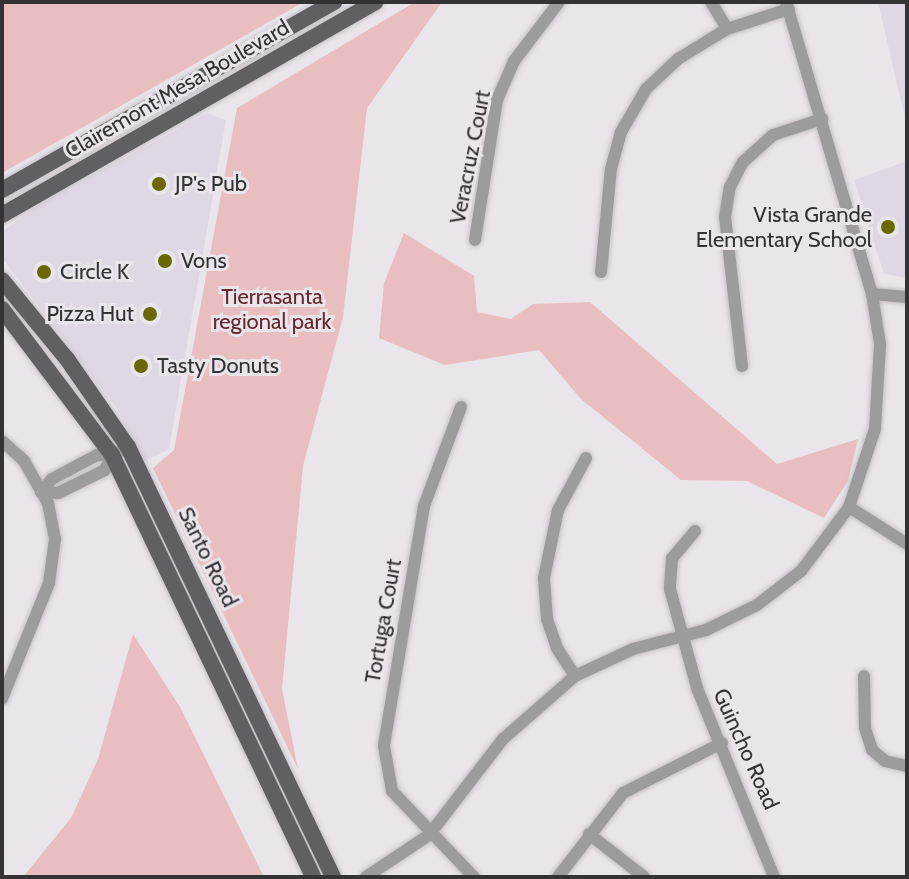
<!DOCTYPE html>
<html>
<head>
<meta charset="utf-8">
<style>
	body { margin:0 }
	#map { position:relative; width:909px; height:879px; overflow:hidden; background:#e9e5eb; font-family:Cabin,sans-serif }
	div>[style] { position:absolute }
	[style*='--x'] { left:calc(var(--x)*1px); top:calc(var(--y)*1px); width:calc(var(--w)*1px); rotate:calc(var(--a)*1deg) }
	.built>* { inset:0; background:#dfd8e4 }
	.green>* { inset:0; background:#e8bec0 }
	.roads { filter:drop-shadow(0 0 2px #c5c1c7) drop-shadow(0 0 2px #c5c1c7) }
	.minor>* { height:12px; margin:-6px; padding:0 6px; transform-origin:6px; border-radius:6px; background:#9c9c9f }
	.major>* { height:16px; margin:-8px; padding:0 8px; transform-origin:8px; border-radius:8px; background:#5f5f64 }
	.dots>* { width:22px; height:22px; translate:-50% -50%; box-sizing:border-box; border:4px solid #e9e5eb; border-radius:50% }
	span { translate:-50% -50%; white-space:nowrap; text-align:center; line-height:1.15; -webkit-text-stroke:6px #e9e5eb; paint-order:stroke }
	.street-label { font-size:22px; color:#343235 }
	.poi-label { font-size:22px; color:#343235 }
	.left { translate:0 -50%; text-align:left }
	.right { translate:-100% -50%; text-align:right }
	.park-label { font-size:22px; color:#66282f }
	.frame { position:absolute; inset:0; border:4px solid #343235; pointer-events:none }
</style>
</head>
<body>
<div id="map">
	<div class="built">
		<i style="clip-path:polygon(878px 2px,907px 2px,907px 127px,894px 71px)"></i>
		<i style="clip-path:polygon(207px 113px,226px 120px,169px 449px,144px 462px,118px 410px,2px 258px,2px 232px,39px 205px)"></i>
		<i style="clip-path:polygon(907px 161px,907px 278px,884px 274px,854px 180px)"></i>
	</div>
	<div class="green">
		<i style="clip-path:polygon(2px 2px,304px 2px,2px 173px)"></i>
		<i style="clip-path:polygon(415px 2px,442px 2px,367px 108px,343px 317px,303px 466px,282px 689px,298px 769px,153px 468px,174px 450px,237px 108px)"></i>
		<i style="clip-path:polygon(404px 233px,474px 276px,477px 312px,511px 319px,533px 304px,590px 302px,777px 464px,858px 439px,848px 481px,824px 518px,747px 481px,681px 480px,581px 399px,539px 350px,445px 365px,379px 338px,384px 283px)"></i>
		<i style="clip-path:polygon(133px 634px,180px 707px,264px 877px,23px 877px,71px 818px,98px 759px)"></i>
	</div>
	<div class="roads">
		<div class="minor">
			<i style="--x:711;--y:2;--w:31;--a:59"></i>
			<i style="--x:475;--y:240;--w:142;--a:-81.1"></i>
			<i style="--x:497;--y:100;--w:43;--a:-66.4"></i>
			<i style="--x:514;--y:61;--w:74;--a:-52.7"></i>
			<i style="--x:601;--y:272;--w:103;--a:-84.5"></i>
			<i style="--x:611;--y:169;--w:38;--a:-75"></i>
			<i style="--x:621;--y:132;--w:50;--a:-59.8"></i>
			<i style="--x:646;--y:89;--w:44;--a:-43.2"></i>
			<i style="--x:678;--y:59;--w:57;--a:-31.5"></i>
			<i style="--x:727;--y:29;--w:65;--a:-17.9"></i>
			<i style="--x:872;--y:294;--w:35;--a:5"></i>
			<i style="--x:742;--y:366;--w:150;--a:-96.5"></i>
			<i style="--x:725;--y:217;--w:30;--a:-81"></i>
			<i style="--x:730;--y:187;--w:28;--a:-63"></i>
			<i style="--x:743;--y:162;--w:40;--a:-42"></i>
			<i style="--x:773;--y:135;--w:52;--a:-18.1"></i>
			<i style="--x:461;--y:407;--w:106;--a:110.5"></i>
			<i style="--x:424;--y:506;--w:243;--a:99.5"></i>
			<i style="--x:384;--y:746;--w:46;--a:79.9"></i>
			<i style="--x:392;--y:791;--w:119;--a:46.4"></i>
			<i style="--x:2;--y:441;--w:30;--a:42"></i>
			<i style="--x:24;--y:461;--w:48;--a:60.3"></i>
			<i style="--x:48;--y:503;--w:37;--a:79"></i>
			<i style="--x:55;--y:539;--w:44;--a:97.8"></i>
			<i style="--x:49;--y:583;--w:125;--a:112.1"></i>
			<i style="--x:41;--y:492;--w:17;--a:-50"></i>
			<i style="--x:52;--y:479;--w:51;--a:-28.1"></i>
			<i style="--x:97;--y:455;--w:15;--a:0"></i>
			<i style="--x:112;--y:455;--w:18;--a:-27"></i>
			<i style="--x:41;--y:492;--w:17;--a:3"></i>
			<i style="--x:58;--y:493;--w:52;--a:-26.1"></i>
			<i style="--x:105;--y:470;--w:17;--a:-65"></i>
			<i style="--x:849;--y:507;--w:69;--a:32.5"></i>
			<i style="--x:695;--y:531;--w:35;--a:130"></i>
			<i style="--x:672;--y:558;--w:31;--a:94"></i>
			<i style="--x:670;--y:589;--w:103;--a:74.7"></i>
			<i style="--x:697;--y:688;--w:204;--a:67.8"></i>
			<i style="--x:575;--y:676;--w:33;--a:-123"></i>
			<i style="--x:557;--y:648;--w:31;--a:-109"></i>
			<i style="--x:547;--y:619;--w:41;--a:-94.2"></i>
			<i style="--x:544;--y:578;--w:69;--a:-78.4"></i>
			<i style="--x:558;--y:510;--w:59;--a:-61.7"></i>
			<i style="--x:864;--y:676;--w:52;--a:88.9"></i>
			<i style="--x:865;--y:728;--w:23;--a:72"></i>
			<i style="--x:872;--y:750;--w:17;--a:40"></i>
			<i style="--x:885;--y:761;--w:23;--a:13"></i>
			<i style="--x:589;--y:834;--w:70;--a:38"></i>
			<i style="--x:366;--y:877;--w:76;--a:-33.7"></i>
			<i style="--x:429;--y:835;--w:121;--a:-52.4"></i>
			<i style="--x:503;--y:739;--w:96;--a:-41.2"></i>
			<i style="--x:575;--y:676;--w:64;--a:-25"></i>
			<i style="--x:633;--y:649;--w:75;--a:-14.6"></i>
			<i style="--x:706;--y:630;--w:57;--a:-26.1"></i>
			<i style="--x:757;--y:605;--w:56;--a:-37.7"></i>
			<i style="--x:801;--y:571;--w:80;--a:-53.1"></i>
			<i style="--x:849;--y:507;--w:82;--a:-71.6"></i>
			<i style="--x:875;--y:429;--w:85;--a:-86.6"></i>
			<i style="--x:880;--y:344;--w:51;--a:-99.1"></i>
			<i style="--x:872;--y:294;--w:304;--a:-106.4"></i>
			<i style="--x:558;--y:877;--w:106;--a:-52.3"></i>
			<i style="--x:623;--y:793;--w:111;--a:-26.8"></i>
		</div>
		<div class="major">
			<i style="--x:2;--y:190;--w:382;--a:-29.5"></i>
			<i style="--x:2;--y:215;--w:430;--a:-29.7"></i>
			<i style="--x:2;--y:280;--w:102;--a:50.6"></i>
			<i style="--x:67;--y:359;--w:107;--a:55.3"></i>
			<i style="--x:128;--y:447;--w:476;--a:64.5"></i>
			<i style="--x:2;--y:309;--w:183;--a:53"></i>
			<i style="--x:112;--y:455;--w:467;--a:64.5"></i>
		</div>
	</div>
	<div class="dots">
		<i style="left:159px;top:184px;background:#686804"></i>
		<i style="left:888px;top:227px;background:#686804"></i>
		<i style="left:165px;top:261px;background:#686804"></i>
		<i style="left:44px;top:272px;background:#686804"></i>
		<i style="left:150px;top:314px;background:#686804"></i>
		<i style="left:141px;top:366px;background:#686804"></i>
	</div>
	<div class="street-label">
		<span style="left:177px;top:89px;rotate:-30deg">Clairemont Mesa Boulevard</span>
		<span style="left:470px;top:157px;rotate:-79deg">Veracruz Court</span>
		<span style="left:208px;top:557px;rotate:64deg">Santo Road</span>
		<span style="left:383px;top:621px;rotate:-80deg">Tortuga Court</span>
		<span style="left:746px;top:749px;rotate:66deg">Guincho Road</span>
	</div>
	<div class="poi-label">
		<span class="left" style="left:175px;top:184px">JP's Pub</span>
		<span class="right" style="left:872px;top:227px">Vista Grande<br>Elementary School</span>
		<span class="left" style="left:181px;top:261px">Vons</span>
		<span class="left" style="left:60px;top:272px">Circle K</span>
		<span class="right" style="left:134px;top:314px">Pizza Hut</span>
		<span class="left" style="left:157px;top:366px">Tasty Donuts</span>
	</div>
	<div class="park-label">
		<span style="left:272px;top:309px">Tierrasanta<br>regional park</span>
	</div>
	<div class="frame"></div>
</div>
</body>
</html>
